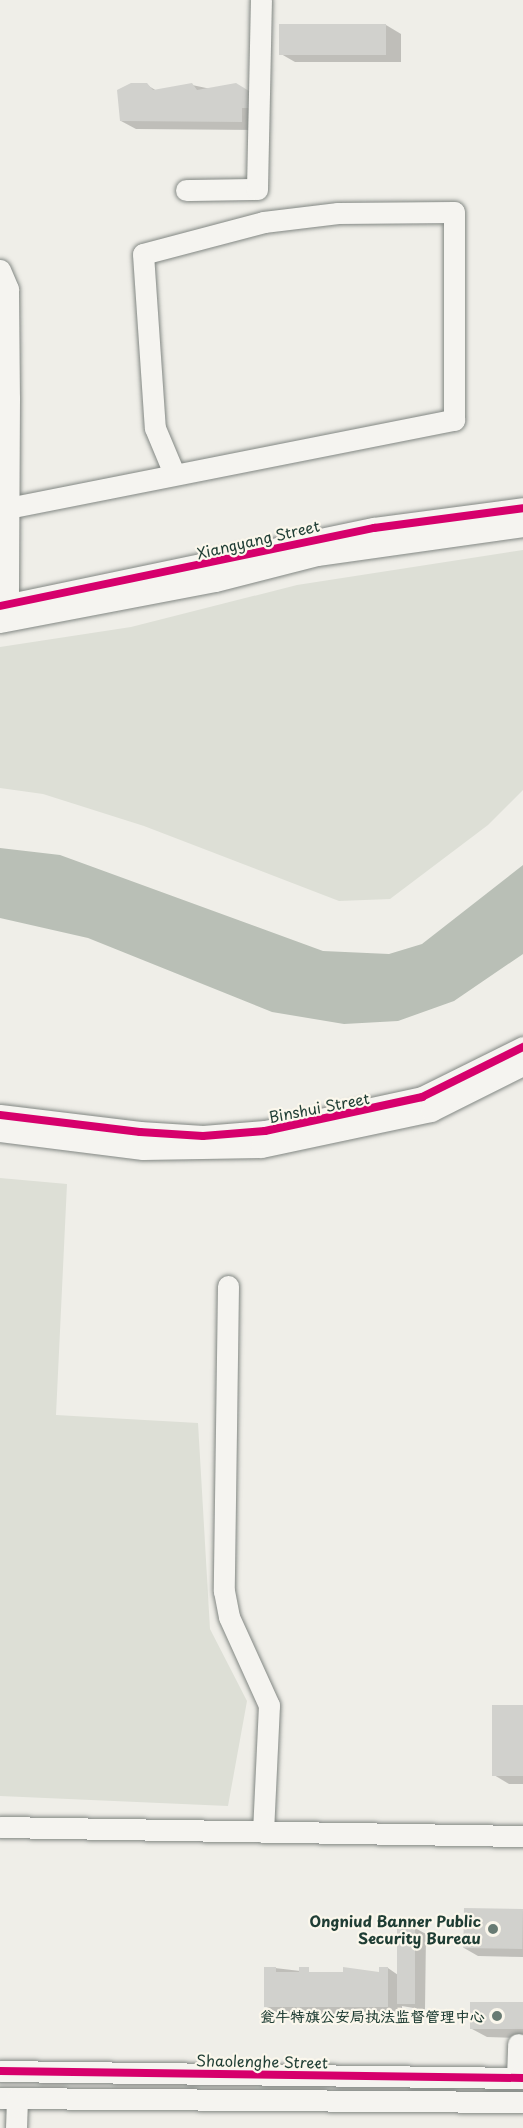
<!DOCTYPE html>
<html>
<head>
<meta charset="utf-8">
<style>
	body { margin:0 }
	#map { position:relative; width:523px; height:2128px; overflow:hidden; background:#efeee8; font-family:"Playpen Sans","LXGW WenKai TC",sans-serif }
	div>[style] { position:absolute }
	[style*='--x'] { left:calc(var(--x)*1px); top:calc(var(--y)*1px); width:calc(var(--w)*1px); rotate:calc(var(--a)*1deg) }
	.green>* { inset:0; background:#dddfd6 }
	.water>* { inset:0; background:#b9bfb6 }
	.shadow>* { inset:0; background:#0003 }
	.building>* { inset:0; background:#d1d1cd; transform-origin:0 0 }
	.roads { filter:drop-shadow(0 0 2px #828783) drop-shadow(0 0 2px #828783) }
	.minor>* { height:21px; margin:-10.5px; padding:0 10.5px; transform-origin:10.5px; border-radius:10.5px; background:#f5f4f0 }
	.cycleway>* { height:8px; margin:-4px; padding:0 4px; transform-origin:4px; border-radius:4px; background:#d6006c }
	.dots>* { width:16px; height:16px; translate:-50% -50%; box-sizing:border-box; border:3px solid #fbf7ec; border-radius:50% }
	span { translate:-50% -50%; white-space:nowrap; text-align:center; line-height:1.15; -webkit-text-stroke:4.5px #fbf7ec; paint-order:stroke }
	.street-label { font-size:15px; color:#1f3d34 }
	.poi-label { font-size:15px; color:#1f3d34; font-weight:700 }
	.right { translate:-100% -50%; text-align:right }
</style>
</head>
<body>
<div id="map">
	<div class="green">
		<i style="clip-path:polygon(523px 550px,523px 790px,488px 825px,390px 899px,339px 901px,144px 826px,43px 794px,0 788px,0 647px,131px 627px,297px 585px)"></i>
		<i style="clip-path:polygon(0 1178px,67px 1184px,56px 1415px,198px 1423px,210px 1629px,247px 1701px,228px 1806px,0 1796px)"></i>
	</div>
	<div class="water">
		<i style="clip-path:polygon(0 848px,60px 855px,323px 951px,389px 954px,422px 944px,523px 865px,523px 954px,454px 1001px,398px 1021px,344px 1024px,272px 1012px,88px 938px,0 918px)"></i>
	</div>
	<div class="shadow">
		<i style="clip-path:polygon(386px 25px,401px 34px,401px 62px,295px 62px,281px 54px)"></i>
		<i style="clip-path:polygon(147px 85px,157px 91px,192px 85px,263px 100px,257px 130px,136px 129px,121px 121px)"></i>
		<i style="clip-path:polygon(523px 1706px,523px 1784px,509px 1784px,494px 1775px)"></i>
		<i style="clip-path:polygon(523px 1911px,523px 1957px,478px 1956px,464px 1948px)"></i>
		<i style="clip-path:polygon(415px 1928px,426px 1934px,425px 2010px,402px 2006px,402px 2014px,280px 2014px,265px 2006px,275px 1968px,317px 1973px,344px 1973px,344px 1968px,380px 1973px,388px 1968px,398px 1975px)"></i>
		<i style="clip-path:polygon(523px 2004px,523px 2038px,487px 2037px,472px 2029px)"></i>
	</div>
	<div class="building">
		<i style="left:279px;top:24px;width:107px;height:31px"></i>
		<i style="clip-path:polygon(131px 83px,147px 83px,153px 90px,192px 83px,197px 90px,236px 83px,249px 91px,249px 108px,242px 108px,242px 122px,120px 121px,117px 90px)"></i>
		<i style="left:492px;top:1705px;width:31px;height:71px"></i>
		<i style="left:464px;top:1908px;width:59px;height:40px;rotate:1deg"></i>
		<i style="left:397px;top:1926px;width:18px;height:78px"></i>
		<i style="clip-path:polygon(264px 1967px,276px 1967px,276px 1972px,299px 1972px,299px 1967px,309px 1967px,309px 1972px,343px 1972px,343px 1967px,379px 1972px,379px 1967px,388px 1967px,388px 2007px,264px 2007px)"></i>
		<i style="left:470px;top:2002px;width:53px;height:27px"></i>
	</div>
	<div class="roads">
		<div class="minor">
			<i style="--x:186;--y:190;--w:71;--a:-0.8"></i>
			<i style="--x:257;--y:189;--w:189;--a:-88.8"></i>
			<i style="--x:0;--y:270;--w:21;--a:67"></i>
			<i style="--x:8;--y:289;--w:109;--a:89.5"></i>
			<i style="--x:0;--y:398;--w:9;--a:0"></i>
			<i style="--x:9;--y:398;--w:207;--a:90.3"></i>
			<i style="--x:8;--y:508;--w:455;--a:-11.2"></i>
			<i style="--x:454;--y:420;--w:208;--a:-90"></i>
			<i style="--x:454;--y:212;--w:116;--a:179.5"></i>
			<i style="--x:338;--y:213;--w:75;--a:173.1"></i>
			<i style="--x:264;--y:222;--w:125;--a:165.2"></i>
			<i style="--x:143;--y:254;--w:174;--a:86.1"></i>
			<i style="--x:155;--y:428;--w:47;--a:67.3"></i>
			<i style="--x:0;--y:606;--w:382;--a:-11.8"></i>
			<i style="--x:374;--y:528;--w:150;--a:-7.6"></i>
			<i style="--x:0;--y:622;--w:219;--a:-10.8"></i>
			<i style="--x:215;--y:581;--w:105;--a:-14.3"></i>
			<i style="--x:317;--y:555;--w:208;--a:-8"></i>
			<i style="--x:0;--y:1115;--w:141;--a:6.9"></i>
			<i style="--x:140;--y:1132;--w:63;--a:3.6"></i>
			<i style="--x:203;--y:1136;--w:62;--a:-4.6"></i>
			<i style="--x:265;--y:1131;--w:161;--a:-12.2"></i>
			<i style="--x:422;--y:1097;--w:113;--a:-26.3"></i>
			<i style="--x:0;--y:1131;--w:144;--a:7.2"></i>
			<i style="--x:143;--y:1149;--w:118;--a:-1"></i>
			<i style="--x:261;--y:1147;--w:174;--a:-12"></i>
			<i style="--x:431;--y:1111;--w:103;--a:-26.6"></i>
			<i style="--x:228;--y:1286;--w:305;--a:90.8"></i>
			<i style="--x:224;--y:1591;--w:26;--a:79"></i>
			<i style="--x:229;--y:1617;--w:97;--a:65.6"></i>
			<i style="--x:269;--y:1705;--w:127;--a:92.7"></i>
			<i style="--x:0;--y:1827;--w:523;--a:0.99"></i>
			<i style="--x:0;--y:2071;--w:523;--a:0.77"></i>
			<i style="--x:517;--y:2078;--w:34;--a:-88"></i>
			<i style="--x:0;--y:2098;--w:523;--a:0.44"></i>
			<i style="--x:16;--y:2128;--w:30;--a:-88"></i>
		</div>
	</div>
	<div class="cycleway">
		<i style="--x:0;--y:606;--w:382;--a:-11.8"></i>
		<i style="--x:374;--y:528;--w:150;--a:-7.6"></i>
		<i style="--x:0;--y:1115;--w:141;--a:6.9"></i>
		<i style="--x:140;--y:1132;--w:63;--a:3.6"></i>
		<i style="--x:203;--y:1136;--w:62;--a:-4.6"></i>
		<i style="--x:265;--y:1131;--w:161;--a:-12.2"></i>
		<i style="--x:422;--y:1097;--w:113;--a:-26.3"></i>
		<i style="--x:0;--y:2071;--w:523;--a:0.77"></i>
	</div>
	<div class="dots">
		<i style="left:493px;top:1929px;background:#687b73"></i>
		<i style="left:497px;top:2016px;background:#687b73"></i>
	</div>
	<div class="street-label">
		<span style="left:258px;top:539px;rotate:-13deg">Xiangyang Street</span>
		<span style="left:319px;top:1107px;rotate:-11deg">Binshui Street</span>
		<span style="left:262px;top:2061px;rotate:1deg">Shaolenghe Street</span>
	</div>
	<div class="poi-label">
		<span class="right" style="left:481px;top:1929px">Ongniud Banner Public<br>Security Bureau</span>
		<span class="right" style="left:485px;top:2016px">瓮牛特旗公安局执法监督管理中心</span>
	</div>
</div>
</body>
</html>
